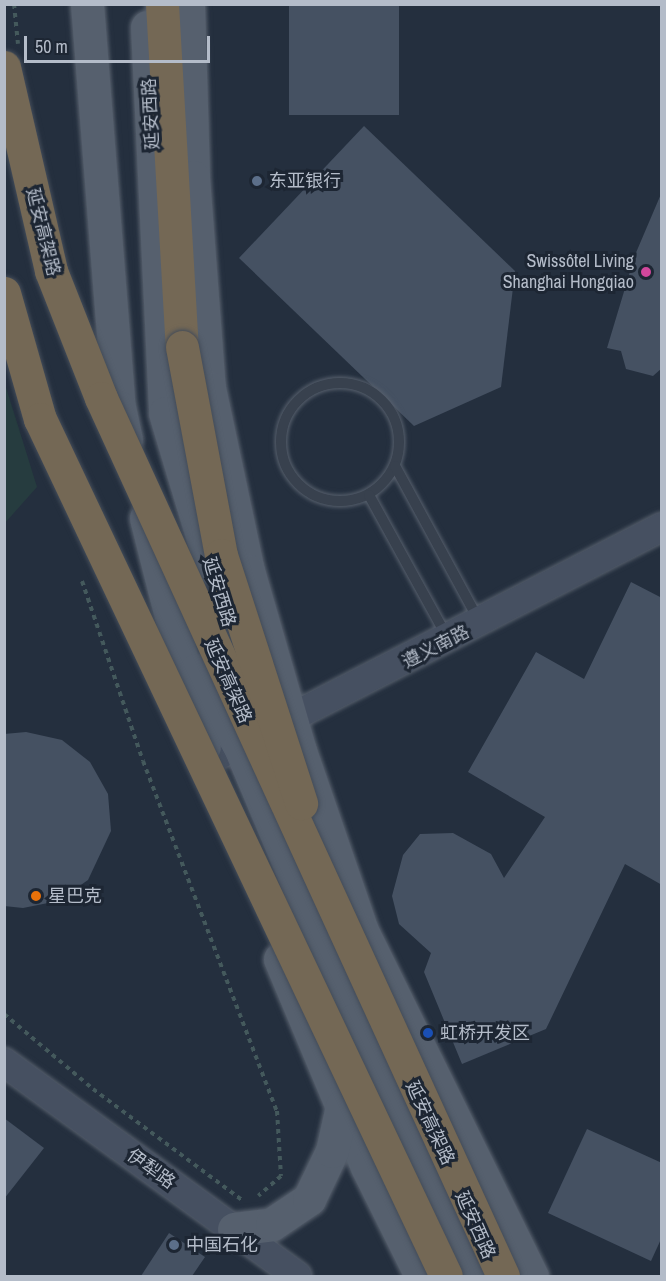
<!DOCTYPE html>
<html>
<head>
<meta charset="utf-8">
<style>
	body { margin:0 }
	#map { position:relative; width:666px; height:1281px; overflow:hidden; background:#242f3e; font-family:"Archivo Narrow","Noto Sans SC",sans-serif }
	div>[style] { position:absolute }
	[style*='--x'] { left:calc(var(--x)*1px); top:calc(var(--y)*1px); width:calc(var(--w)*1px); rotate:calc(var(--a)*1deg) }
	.green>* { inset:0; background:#263c3f }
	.building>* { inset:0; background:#455162; transform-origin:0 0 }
	.path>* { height:4px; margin-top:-2px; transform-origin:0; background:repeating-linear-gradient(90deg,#44595c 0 4.5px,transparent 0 9px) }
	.roads { filter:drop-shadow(0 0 2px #565f6c) drop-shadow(0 0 2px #565f6c) }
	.lane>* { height:10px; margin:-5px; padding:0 5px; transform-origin:5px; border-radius:5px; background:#38414e }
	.lane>.ring { margin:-5px; padding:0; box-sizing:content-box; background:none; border:10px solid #38414e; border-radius:50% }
	.secondary>* { height:28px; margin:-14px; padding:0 14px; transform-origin:14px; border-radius:14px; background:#465061 }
	.primary>* { height:33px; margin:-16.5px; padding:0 16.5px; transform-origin:16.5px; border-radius:16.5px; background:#56606e }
	.highway>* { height:33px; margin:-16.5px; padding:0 16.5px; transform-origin:16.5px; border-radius:16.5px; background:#746855 }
	.bridges { filter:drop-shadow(0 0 2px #434c59) drop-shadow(0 0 2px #434c59) }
	.highway-bridge>* { height:33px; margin:-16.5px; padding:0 16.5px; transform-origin:16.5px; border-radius:16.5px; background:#746855 }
	.dots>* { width:16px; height:16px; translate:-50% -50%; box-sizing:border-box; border:3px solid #1d2633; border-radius:50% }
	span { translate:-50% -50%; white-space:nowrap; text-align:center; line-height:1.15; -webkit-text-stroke:6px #1d2633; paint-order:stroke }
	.street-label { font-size:18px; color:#b4bcc9 }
	.poi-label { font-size:18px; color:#b4bcc9 }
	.left { translate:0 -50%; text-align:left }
	.right { translate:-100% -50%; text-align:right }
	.frame { position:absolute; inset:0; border:6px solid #b4bcc9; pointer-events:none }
	.scale { position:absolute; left:24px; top:36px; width:186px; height:27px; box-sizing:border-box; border:3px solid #b4bcc9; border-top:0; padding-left:8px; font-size:18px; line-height:21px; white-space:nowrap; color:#b4bcc9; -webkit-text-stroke:4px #1d2633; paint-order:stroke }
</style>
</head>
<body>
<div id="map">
	<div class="green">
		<i style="clip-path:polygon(5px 384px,37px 487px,5px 523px,4px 523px)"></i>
	</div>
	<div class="building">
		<i style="left:289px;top:4px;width:110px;height:111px"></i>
		<i style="clip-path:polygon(364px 126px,515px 271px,501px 387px,414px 426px,239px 258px)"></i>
		<i style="clip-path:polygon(661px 194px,662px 368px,653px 376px,626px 369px,621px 351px,607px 348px,635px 255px)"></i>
		<i style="clip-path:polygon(631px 582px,662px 598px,662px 885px,625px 864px,546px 1029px,462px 1064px,424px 972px,431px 953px,399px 924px,392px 896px,403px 855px,420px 834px,453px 833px,491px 854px,504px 878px,545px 817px,468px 772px,536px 652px,584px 679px)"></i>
		<i style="clip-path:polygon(26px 732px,62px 740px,90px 762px,108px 794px,111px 831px,88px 880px,58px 901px,23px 908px,4px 906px,4px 734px)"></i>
		<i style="clip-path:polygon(4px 1118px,44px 1148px,4px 1199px)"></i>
		<i style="clip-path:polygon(587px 1129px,662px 1163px,662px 1237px,651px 1261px,548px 1213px)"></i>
		<i style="clip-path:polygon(169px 1233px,205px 1257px,192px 1276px,141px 1276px)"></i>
	</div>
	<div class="path">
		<i style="--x:14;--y:4;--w:40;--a:84.3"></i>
		<i style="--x:82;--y:581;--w:190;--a:71.3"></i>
		<i style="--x:143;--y:761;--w:375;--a:69.1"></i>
		<i style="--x:277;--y:1111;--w:65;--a:86.5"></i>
		<i style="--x:281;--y:1176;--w:30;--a:139"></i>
		<i style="--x:4;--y:1014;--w:116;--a:40.1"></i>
		<i style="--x:93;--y:1089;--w:186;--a:36.7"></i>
	</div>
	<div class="roads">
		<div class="lane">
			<i class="ring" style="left:281px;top:383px;width:108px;height:108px"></i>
			<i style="--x:395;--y:466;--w:176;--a:61.5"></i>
			<i style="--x:369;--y:495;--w:162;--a:61.2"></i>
		</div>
		<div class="secondary">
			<i style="--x:207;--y:761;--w:512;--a:-27.22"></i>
			<i style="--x:4;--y:1062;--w:363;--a:36.1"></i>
		</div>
		<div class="primary">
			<i style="--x:87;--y:4;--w:404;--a:85.5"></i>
			<i style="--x:119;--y:407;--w:33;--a:78"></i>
			<i style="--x:188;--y:4;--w:173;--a:88.3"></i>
			<i style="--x:193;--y:177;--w:212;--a:85.7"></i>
			<i style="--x:209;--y:388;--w:187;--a:78"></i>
			<i style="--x:248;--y:571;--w:187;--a:73.9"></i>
			<i style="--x:300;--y:751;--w:190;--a:71"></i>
			<i style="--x:362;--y:931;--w:385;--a:63.8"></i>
			<i style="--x:147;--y:27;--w:386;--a:87.3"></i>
			<i style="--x:165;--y:413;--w:160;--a:73.3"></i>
			<i style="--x:146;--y:518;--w:236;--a:75.8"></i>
			<i style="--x:196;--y:670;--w:89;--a:60.3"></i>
			<i style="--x:240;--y:747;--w:296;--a:67.3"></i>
			<i style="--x:354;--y:1020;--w:283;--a:64.7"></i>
			<i style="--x:280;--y:959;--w:225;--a:67.3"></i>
			<i style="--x:367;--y:1167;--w:122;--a:63.6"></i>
			<i style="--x:234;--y:1229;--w:38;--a:-7"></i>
			<i style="--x:272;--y:1224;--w:45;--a:-34"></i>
			<i style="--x:309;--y:1199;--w:53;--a:-64.4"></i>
			<i style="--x:332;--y:1151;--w:46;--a:-77.5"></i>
		</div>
		<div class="highway">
			<i style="--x:162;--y:4;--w:344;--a:86.7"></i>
		</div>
	</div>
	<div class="bridges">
		<div class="highway-bridge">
			<i style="--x:4;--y:67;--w:209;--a:77"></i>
			<i style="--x:51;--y:271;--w:136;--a:68.5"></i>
			<i style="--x:101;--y:398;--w:966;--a:65.4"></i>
			<i style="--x:4;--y:293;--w:131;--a:74.1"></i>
			<i style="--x:40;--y:419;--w:948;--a:64.65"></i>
			<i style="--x:182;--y:347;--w:212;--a:79.4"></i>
			<i style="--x:221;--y:555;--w:261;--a:72.1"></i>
		</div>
	</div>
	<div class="dots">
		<i style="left:257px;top:181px;background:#5c6f8a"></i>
		<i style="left:646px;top:272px;background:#d1479c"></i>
		<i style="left:36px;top:896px;background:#e8710a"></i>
		<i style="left:428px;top:1033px;background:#1a4fb4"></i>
		<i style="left:174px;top:1245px;background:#5c6f8a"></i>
	</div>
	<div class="street-label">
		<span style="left:151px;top:114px;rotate:-93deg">延安西路</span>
		<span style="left:43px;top:232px;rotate:76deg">延安高架路</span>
		<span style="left:219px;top:592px;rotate:73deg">延安西路</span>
		<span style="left:436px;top:647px;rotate:-27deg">遵义南路</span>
		<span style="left:228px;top:681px;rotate:66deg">延安高架路</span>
		<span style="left:430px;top:1123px;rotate:65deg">延安高架路</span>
		<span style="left:151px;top:1169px;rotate:36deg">伊犁路</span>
		<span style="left:475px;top:1225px;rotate:66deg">延安西路</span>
	</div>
	<div class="poi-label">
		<span class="left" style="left:269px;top:181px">东亚银行</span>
		<span class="right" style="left:634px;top:272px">Swissôtel Living<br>Shanghai Hongqiao</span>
		<span class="left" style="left:48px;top:896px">星巴克</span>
		<span class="left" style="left:440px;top:1033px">虹桥开发区</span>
		<span class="left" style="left:186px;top:1245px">中国石化</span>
	</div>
	<div class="frame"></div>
	<div class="scale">50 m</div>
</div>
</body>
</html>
